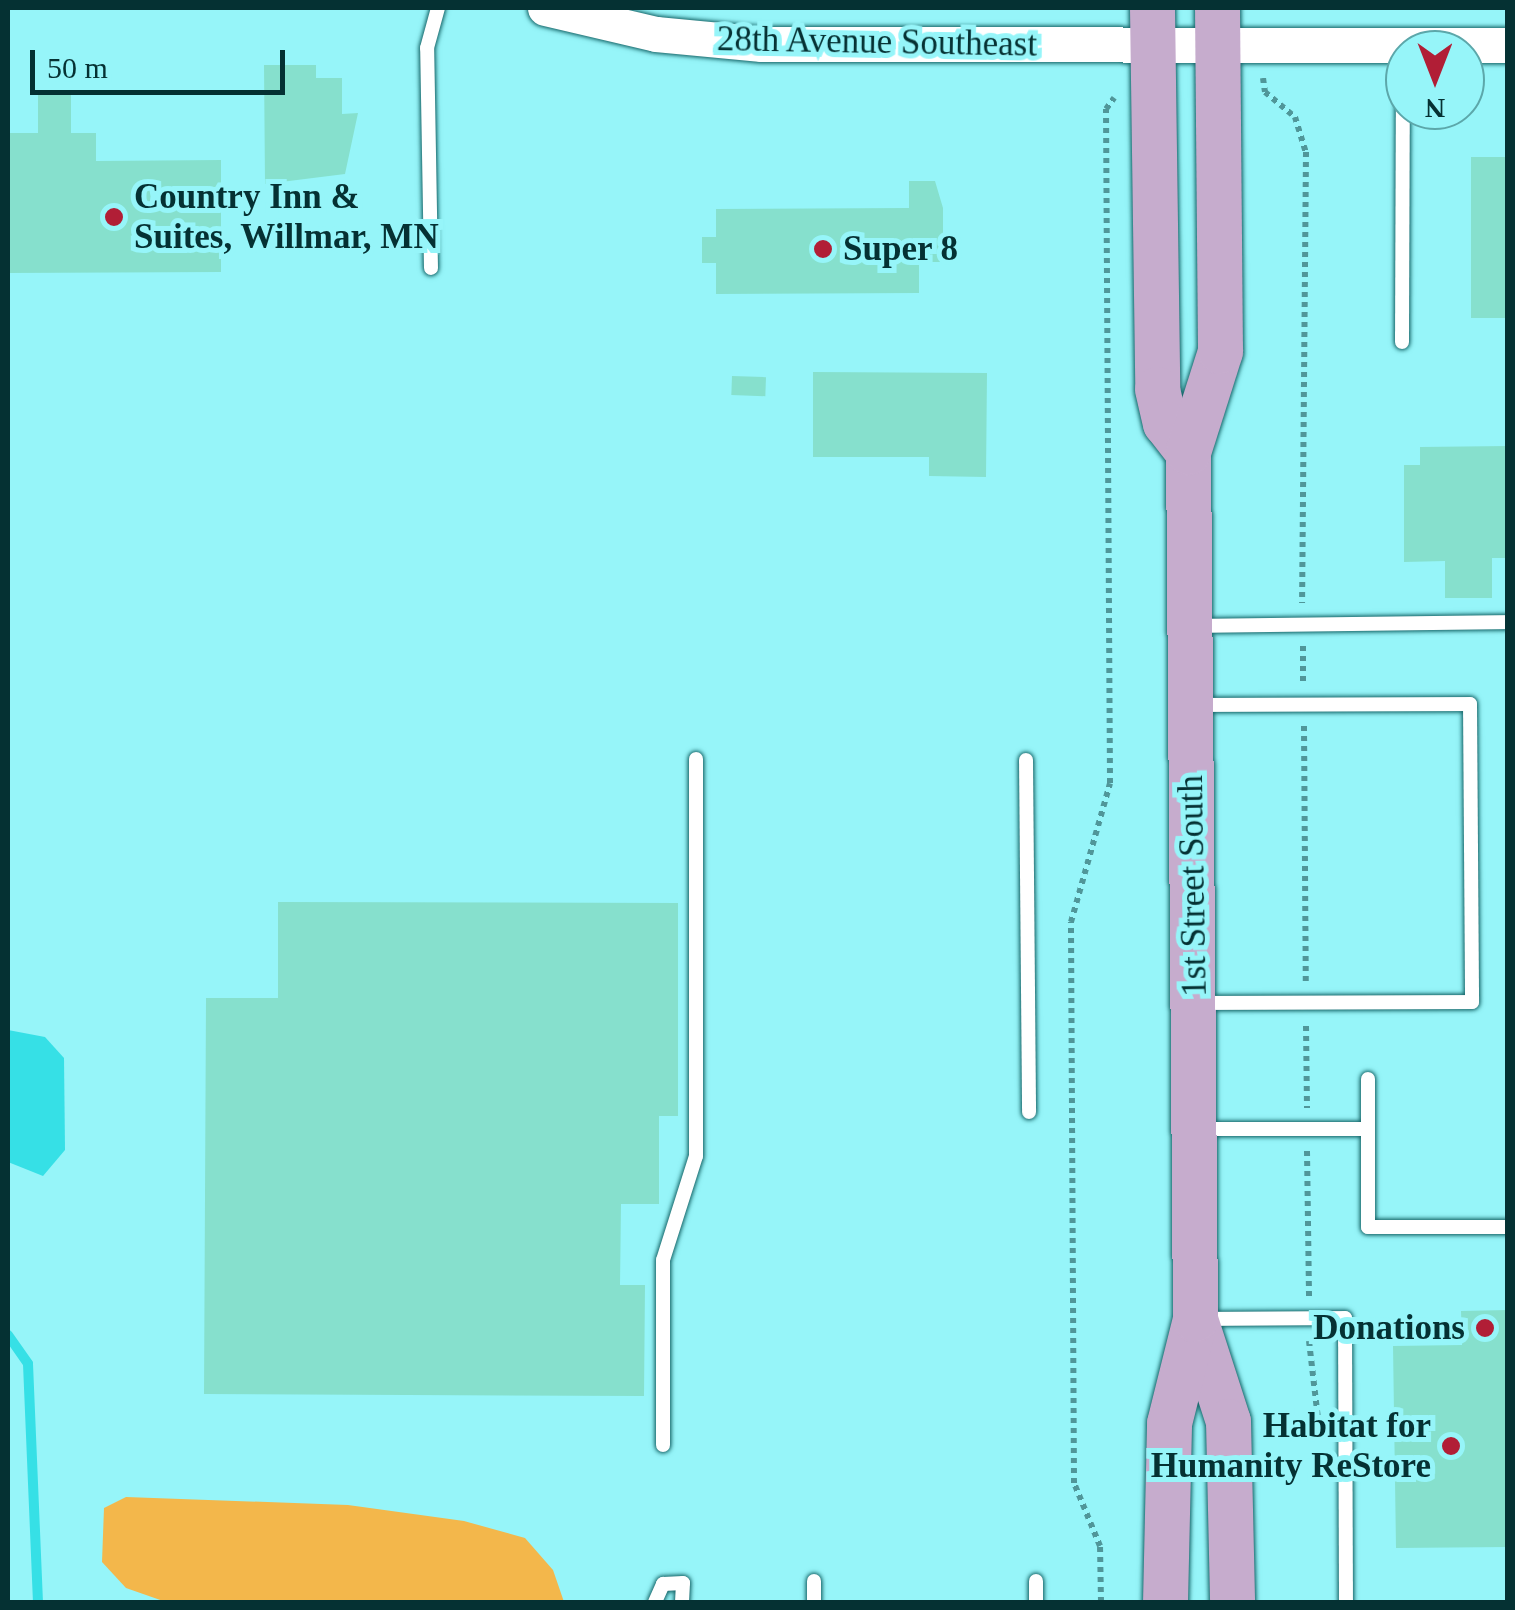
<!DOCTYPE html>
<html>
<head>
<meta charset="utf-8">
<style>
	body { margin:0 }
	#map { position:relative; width:1515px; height:1610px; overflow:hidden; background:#96f5f9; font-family:"Times New Roman",serif }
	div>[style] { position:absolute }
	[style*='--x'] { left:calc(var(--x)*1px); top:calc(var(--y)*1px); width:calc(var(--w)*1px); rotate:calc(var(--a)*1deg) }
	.green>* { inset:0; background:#f3b74b }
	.water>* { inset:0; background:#36e0e6 }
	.stream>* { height:10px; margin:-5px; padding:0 5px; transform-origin:5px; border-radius:5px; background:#36e0e6 }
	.building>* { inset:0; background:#86e0cd; transform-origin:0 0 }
	.path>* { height:6px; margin-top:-3px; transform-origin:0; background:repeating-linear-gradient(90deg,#509699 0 5px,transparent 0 10px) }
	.roads { filter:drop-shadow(0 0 2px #166669) drop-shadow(0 0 2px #166669) }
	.service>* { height:14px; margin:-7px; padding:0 7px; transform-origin:7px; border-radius:7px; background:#fff }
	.tertiary>* { height:35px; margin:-17.5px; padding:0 17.5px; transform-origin:17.5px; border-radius:17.5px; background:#fff }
	.primary>* { height:45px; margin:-22.5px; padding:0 22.5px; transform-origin:22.5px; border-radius:22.5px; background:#c6accd }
	.dots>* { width:28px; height:28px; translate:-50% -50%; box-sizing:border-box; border:5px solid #96f5f9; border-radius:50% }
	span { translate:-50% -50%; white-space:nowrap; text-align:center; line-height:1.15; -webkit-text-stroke:10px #96f5f9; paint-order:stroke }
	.street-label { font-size:35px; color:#053133 }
	.poi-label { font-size:35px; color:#053133; font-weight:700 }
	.left { translate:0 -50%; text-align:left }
	.right { translate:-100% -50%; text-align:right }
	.frame { position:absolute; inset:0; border:10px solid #053133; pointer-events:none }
	.north { position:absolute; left:1385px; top:30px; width:100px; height:100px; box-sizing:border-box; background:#96f5f9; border:2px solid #5ca7aa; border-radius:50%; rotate:180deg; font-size:28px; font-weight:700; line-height:40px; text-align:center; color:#053133 }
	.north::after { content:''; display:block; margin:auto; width:35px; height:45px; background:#b11e36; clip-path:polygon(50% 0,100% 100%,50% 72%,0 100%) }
	.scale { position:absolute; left:30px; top:50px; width:255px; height:45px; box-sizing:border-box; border:5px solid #053133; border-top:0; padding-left:12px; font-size:30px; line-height:35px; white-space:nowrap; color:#053133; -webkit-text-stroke:8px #96f5f9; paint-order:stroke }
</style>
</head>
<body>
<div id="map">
	<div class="green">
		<i style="clip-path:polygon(126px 1497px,348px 1505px,464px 1521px,525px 1538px,553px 1570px,564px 1602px,166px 1602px,126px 1588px,102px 1562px,104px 1508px)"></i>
	</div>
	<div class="water">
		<i style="clip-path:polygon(8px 1030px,45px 1037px,64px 1058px,65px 1150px,43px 1176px,8px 1162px)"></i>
	</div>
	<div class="stream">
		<i style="--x:8;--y:1335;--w:35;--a:55"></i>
		<i style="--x:28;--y:1364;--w:238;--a:87.6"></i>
	</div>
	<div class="building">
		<i style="clip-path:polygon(264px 65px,316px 65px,316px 78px,342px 78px,342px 114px,358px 113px,345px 174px,265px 184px)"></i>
		<i style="clip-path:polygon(38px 94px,71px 94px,71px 133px,96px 133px,96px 161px,221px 160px,221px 272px,8px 273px,8px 133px,38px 133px)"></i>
		<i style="left:1471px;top:157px;width:37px;height:161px"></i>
		<i style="clip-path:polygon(909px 181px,935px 181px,943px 208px,943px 262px,919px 262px,919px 293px,716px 294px,716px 263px,702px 263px,702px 237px,716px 237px,716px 209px,909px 208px)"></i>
		<i style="clip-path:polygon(813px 372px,987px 373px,986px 477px,929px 476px,929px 457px,813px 457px)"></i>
		<i style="left:732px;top:376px;width:34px;height:19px;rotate:2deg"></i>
		<i style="clip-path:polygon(1508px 446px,1508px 558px,1492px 558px,1492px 598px,1445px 598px,1445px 561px,1404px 562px,1404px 465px,1420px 465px,1420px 447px)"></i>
		<i style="clip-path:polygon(278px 902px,678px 903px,678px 1116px,659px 1116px,659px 1204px,621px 1204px,620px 1285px,645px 1285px,644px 1396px,204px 1394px,206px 998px,278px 998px)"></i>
		<i style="clip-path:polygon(1508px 1310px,1508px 1547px,1396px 1548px,1393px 1346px,1462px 1345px,1461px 1311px)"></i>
	</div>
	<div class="path">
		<i style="--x:1263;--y:78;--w:14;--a:82"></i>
		<i style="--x:1265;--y:92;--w:39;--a:40"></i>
		<i style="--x:1295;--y:117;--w:37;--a:73"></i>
		<i style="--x:1306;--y:152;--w:451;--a:90.5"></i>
		<i style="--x:1303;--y:646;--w:37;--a:90"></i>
		<i style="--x:1304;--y:726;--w:257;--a:89.6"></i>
		<i style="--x:1306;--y:1026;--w:82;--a:89.3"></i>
		<i style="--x:1307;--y:1151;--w:147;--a:89.2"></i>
		<i style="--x:1309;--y:1341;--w:87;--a:83.4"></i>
		<i style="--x:1101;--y:1602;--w:56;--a:-91"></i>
		<i style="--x:1100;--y:1546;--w:68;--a:-112.4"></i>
		<i style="--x:1074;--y:1483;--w:561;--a:-90.31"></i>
		<i style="--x:1071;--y:922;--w:144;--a:-74.3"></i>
		<i style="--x:1110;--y:783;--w:674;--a:-90.34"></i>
		<i style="--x:1106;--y:109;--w:14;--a:-54"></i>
	</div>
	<div class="roads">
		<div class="service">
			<i style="--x:431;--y:268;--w:220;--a:-91"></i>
			<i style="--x:427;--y:48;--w:41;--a:-74.6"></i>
			<i style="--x:1402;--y:342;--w:294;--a:-89.8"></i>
			<i style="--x:1196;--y:626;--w:312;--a:-0.7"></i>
			<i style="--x:1196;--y:705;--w:274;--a:-0.2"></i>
			<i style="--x:1470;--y:704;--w:298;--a:89.6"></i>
			<i style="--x:1472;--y:1002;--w:272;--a:179.8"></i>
			<i style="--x:1026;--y:760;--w:352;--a:89.5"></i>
			<i style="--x:1368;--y:1079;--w:148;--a:90"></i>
			<i style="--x:1368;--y:1227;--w:140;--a:0"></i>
			<i style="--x:1199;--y:1129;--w:169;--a:0"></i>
			<i style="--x:1200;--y:1319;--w:145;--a:-0.4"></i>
			<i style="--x:1345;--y:1318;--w:284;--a:89.8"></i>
			<i style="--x:663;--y:1445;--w:185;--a:-90"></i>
			<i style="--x:663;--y:1260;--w:109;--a:-72.4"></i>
			<i style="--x:696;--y:1156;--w:397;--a:-90"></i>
			<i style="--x:814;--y:1581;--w:21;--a:90"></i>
			<i style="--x:1036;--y:1581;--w:21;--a:90"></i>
			<i style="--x:655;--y:1602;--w:20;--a:-66"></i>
			<i style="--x:663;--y:1584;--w:20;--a:-3"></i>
			<i style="--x:683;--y:1583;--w:19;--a:93"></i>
		</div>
		<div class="tertiary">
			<i style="--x:545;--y:8;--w:114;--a:13.2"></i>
			<i style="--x:656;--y:34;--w:106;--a:5.4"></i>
			<i style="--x:762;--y:44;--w:746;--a:0.08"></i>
		</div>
		<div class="primary">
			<i style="--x:1152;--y:8;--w:381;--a:89.2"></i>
			<i style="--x:1157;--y:389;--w:35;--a:77"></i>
			<i style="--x:1165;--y:423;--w:37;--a:52"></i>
			<i style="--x:1195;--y:1319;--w:107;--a:72.1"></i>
			<i style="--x:1228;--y:1421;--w:181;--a:88.7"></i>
			<i style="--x:1165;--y:1602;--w:179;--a:-88.7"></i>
			<i style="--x:1169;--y:1423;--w:107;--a:-76"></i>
			<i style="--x:1195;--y:1319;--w:867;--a:-90.46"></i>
			<i style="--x:1188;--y:452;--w:106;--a:-72.4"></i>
			<i style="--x:1220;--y:351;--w:343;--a:-90.5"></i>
		</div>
	</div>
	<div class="dots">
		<i style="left:114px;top:217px;background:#b11e36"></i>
		<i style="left:823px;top:249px;background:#b11e36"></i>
		<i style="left:1485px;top:1328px;background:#b11e36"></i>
		<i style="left:1451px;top:1446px;background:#b11e36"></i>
	</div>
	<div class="street-label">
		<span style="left:877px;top:42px;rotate:1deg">28th Avenue Southeast</span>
		<span style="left:1193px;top:886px;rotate:-91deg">1st Street South</span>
	</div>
	<div class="poi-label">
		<span class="left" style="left:134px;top:217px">Country Inn &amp;<br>Suites, Willmar, MN</span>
		<span class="left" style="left:843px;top:249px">Super 8</span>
		<span class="right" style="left:1465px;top:1328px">Donations</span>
		<span class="right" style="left:1431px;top:1446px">Habitat for<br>Humanity ReStore</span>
	</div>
	<div class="frame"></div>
	<div class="north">N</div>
	<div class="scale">50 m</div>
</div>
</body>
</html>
